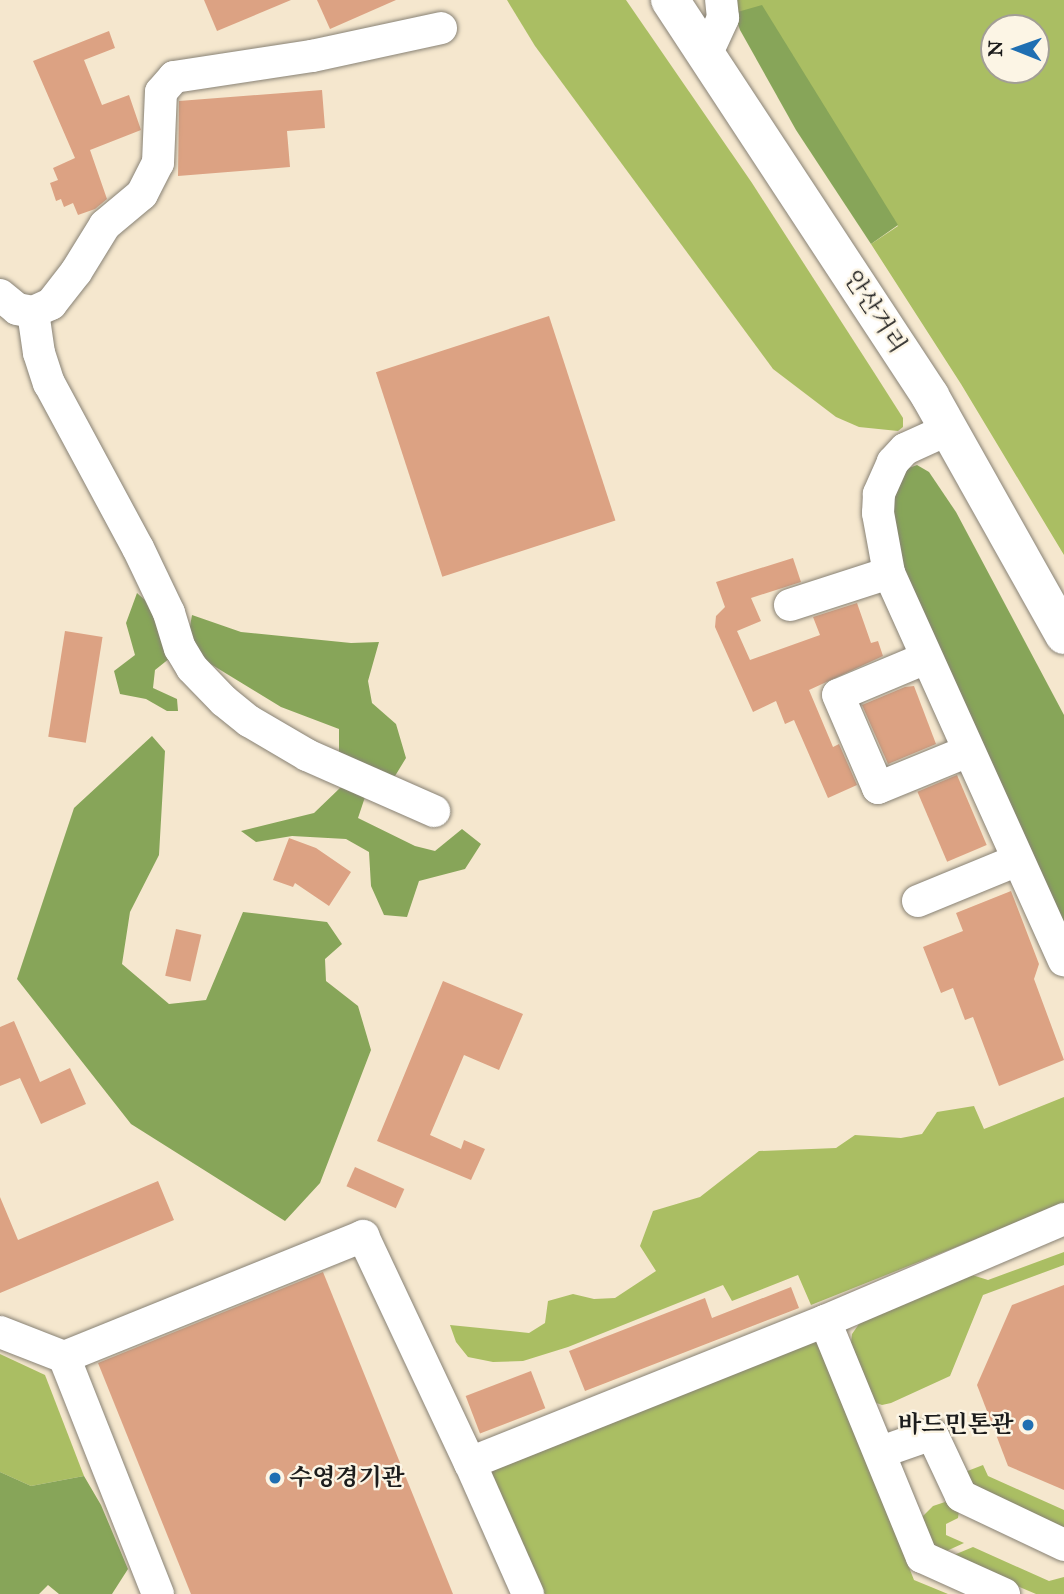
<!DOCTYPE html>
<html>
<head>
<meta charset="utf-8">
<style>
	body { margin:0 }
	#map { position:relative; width:1064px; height:1594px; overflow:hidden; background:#f5e7ce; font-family:"IM FELL Great Primer","Noto Serif KR",serif }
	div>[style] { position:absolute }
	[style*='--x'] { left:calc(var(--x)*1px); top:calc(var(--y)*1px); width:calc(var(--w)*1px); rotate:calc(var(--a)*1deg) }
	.green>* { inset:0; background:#aabe63 }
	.forest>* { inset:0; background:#87a559 }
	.building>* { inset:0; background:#dca283; transform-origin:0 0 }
	.roads { filter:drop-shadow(0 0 2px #888275) drop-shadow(0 0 2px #888275) }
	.minor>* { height:32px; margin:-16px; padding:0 16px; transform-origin:16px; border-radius:16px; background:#fff }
	.major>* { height:38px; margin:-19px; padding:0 19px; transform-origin:19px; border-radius:19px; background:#fff }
	.dots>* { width:19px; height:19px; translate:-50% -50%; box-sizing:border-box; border:4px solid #fcf5e5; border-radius:50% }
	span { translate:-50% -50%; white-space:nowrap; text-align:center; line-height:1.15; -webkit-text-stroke:5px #fcf5e5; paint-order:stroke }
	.street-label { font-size:24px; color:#1c1c1c }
	.poi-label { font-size:24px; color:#1c1c1c; font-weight:700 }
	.right { translate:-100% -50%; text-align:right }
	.left { translate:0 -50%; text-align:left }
	.north { position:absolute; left:980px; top:14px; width:70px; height:70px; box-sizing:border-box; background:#fcf5e5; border:2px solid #a29e95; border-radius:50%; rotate:271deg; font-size:19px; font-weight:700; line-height:28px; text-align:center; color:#1c1c1c }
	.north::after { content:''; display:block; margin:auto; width:24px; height:32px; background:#1f6fb2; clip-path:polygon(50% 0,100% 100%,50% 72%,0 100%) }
</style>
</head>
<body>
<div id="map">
	<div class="green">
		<i style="clip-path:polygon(507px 0,626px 0,752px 183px,875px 374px,903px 418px,903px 427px,898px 431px,859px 427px,836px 417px,773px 369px,535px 46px)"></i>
		<i style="clip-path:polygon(evenodd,734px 0,1064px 0,1064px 555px,961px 384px,871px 244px,898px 226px,734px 13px,734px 0,994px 28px,1036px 28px,1036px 70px,994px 70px,994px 28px)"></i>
		<i style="clip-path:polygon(1064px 1097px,1064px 1204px,811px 1305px,798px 1275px,732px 1301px,723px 1285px,568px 1347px,523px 1361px,493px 1362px,468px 1357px,456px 1342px,450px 1325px,529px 1333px,545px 1323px,548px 1301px,573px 1294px,594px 1299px,615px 1298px,656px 1271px,640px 1246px,653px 1211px,700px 1197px,759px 1151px,836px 1148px,855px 1135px,901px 1138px,922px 1134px,937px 1112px,974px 1106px,984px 1129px)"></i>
		<i style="clip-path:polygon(1064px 1252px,1064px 1265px,983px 1295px,950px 1376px,891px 1403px,882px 1405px,871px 1401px,850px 1352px,852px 1334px,859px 1324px,872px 1314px,969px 1274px,988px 1280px)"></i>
		<i style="clip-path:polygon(817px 1334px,914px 1580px,948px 1594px,545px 1594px,484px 1463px)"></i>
		<i style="clip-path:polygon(0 1354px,45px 1375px,84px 1476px,31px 1486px,0 1472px)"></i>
		<i style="clip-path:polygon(983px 1465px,988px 1476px,1064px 1510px,1064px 1532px,973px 1494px,965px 1472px)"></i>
		<i style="clip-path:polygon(951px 1500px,959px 1511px,958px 1518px,946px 1524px,946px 1535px,964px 1543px,940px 1554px,932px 1548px,922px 1517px,933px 1506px)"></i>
		<i style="clip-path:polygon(973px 1547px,1049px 1581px,1064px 1577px,1064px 1594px,1036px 1594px,949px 1557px)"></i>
	</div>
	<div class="forest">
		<i style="clip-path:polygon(762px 5px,898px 225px,871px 244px,796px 130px,740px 30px,734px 13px)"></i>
		<i style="clip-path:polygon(917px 465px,929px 472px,956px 512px,1064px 715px,1064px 939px,896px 574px,887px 488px,906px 469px)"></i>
		<i style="clip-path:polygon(137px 593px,164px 617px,170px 658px,155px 670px,153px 688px,177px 699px,178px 711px,167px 711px,146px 699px,120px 694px,114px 671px,135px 655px,126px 623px)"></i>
		<i style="clip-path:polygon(192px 615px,241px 632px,351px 643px,379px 642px,368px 681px,372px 703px,396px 724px,406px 758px,395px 776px,368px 770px,339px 756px,339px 729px,281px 707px,186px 649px)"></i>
		<i style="clip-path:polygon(152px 736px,165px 751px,159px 855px,130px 912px,122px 964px,169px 1004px,206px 1000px,243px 912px,327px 922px,342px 944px,325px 959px,326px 981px,358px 1006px,371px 1050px,320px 1183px,285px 1221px,131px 1124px,17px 979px,74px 808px)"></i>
		<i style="clip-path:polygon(362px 783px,365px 797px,358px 818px,415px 846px,435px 851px,462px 829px,481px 844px,465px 869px,419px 881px,407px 917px,384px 915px,371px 886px,369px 852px,346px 839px,292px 836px,256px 842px,241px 831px,314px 813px,340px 788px)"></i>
		<i style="clip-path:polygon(0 1472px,31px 1486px,84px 1476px,101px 1505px,128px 1569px,112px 1594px,59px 1594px,48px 1585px,39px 1594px,0 1594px)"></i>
	</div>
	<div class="building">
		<i style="clip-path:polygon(204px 0,291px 0,217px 31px)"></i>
		<i style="clip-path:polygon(317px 0,396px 0,330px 29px)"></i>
		<i style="clip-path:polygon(109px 31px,115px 48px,84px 60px,102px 105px,129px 95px,141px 130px,90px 150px,107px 199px,95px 209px,78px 215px,73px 203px,64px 207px,61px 199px,56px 201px,50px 183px,58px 180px,53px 168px,75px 158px,33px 61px)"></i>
		<i style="clip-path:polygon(322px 90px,325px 128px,287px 131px,290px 167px,178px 176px,179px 101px)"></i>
		<i style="left:549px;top:316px;width:215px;height:182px;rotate:72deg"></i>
		<i style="clip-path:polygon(793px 558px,801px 582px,751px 598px,761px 621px,737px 631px,750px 660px,820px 635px,813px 617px,857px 603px,871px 643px,878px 641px,883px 656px,809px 690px,833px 747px,839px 744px,857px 785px,828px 798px,794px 720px,785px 724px,776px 701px,753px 712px,715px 627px,716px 616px,725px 607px,716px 582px)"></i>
		<i style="left:65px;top:631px;width:38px;height:107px;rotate:9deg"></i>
		<i style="clip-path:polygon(914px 686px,936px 744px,888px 764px,862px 705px,905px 687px)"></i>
		<i style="left:957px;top:775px;width:76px;height:43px;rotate:67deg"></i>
		<i style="clip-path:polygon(289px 838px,316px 848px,351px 872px,329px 906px,295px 883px,293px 887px,273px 880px)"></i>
		<i style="clip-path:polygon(1011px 891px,1039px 964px,1034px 979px,1064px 1060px,999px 1086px,973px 1017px,965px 1020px,953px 988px,941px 993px,923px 947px,963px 931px,956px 913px)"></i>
		<i style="left:176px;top:929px;width:26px;height:48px;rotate:13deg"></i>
		<i style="clip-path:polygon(443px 981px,523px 1014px,499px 1070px,464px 1055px,430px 1135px,461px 1149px,464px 1140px,485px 1149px,471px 1180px,377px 1141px)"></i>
		<i style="clip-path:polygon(14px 1021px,40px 1082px,70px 1068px,86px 1104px,41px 1124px,20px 1078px,0 1086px,0 1027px)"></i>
		<i style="left:355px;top:1167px;width:54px;height:21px;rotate:24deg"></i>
		<i style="clip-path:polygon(158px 1181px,174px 1220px,0 1293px,0 1197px,18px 1240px)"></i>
		<i style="clip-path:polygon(323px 1272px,453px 1594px,191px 1594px,98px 1363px)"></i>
		<i style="clip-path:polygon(1064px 1285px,1064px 1490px,1008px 1466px,977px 1385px,1012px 1305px)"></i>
		<i style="clip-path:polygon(791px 1287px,799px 1308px,585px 1391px,569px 1351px,705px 1298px,712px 1318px)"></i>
		<i style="left:531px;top:1371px;width:40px;height:70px;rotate:69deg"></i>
	</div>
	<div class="roads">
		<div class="minor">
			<i style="--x:706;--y:55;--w:41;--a:-65.3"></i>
			<i style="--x:723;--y:18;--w:18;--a:-96"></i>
			<i style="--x:0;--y:295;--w:22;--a:39"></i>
			<i style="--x:17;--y:309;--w:16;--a:11"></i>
			<i style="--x:33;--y:312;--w:20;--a:-24"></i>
			<i style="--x:51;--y:304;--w:41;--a:-52"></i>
			<i style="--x:76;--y:272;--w:55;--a:-58.3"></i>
			<i style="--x:105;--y:225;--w:48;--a:-40"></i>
			<i style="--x:142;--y:194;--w:35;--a:-63"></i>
			<i style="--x:158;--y:163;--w:71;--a:-87.6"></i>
			<i style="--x:161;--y:92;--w:20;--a:-49"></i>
			<i style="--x:174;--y:77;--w:140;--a:-8.7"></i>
			<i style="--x:312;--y:56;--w:132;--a:-12.2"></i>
			<i style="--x:33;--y:312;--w:41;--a:81.7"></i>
			<i style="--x:39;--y:353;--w:32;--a:72"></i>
			<i style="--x:49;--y:383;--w:187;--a:61.7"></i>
			<i style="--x:138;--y:548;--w:72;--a:64.5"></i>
			<i style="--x:169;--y:613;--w:37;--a:73"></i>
			<i style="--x:180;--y:648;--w:23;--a:59"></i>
			<i style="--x:192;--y:668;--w:46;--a:45.9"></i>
			<i style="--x:224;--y:701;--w:32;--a:39"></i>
			<i style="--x:249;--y:721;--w:67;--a:30.4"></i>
			<i style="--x:307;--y:755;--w:139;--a:23.8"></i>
			<i style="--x:949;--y:429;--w:48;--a:155.6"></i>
			<i style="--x:905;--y:449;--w:18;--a:133"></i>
			<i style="--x:893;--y:462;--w:35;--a:114"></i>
			<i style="--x:879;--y:494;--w:19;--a:93"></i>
			<i style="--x:878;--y:513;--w:61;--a:79.6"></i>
			<i style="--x:889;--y:573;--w:425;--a:65.7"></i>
			<i style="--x:790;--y:605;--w:104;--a:-17.9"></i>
			<i style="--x:926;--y:658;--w:95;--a:157.2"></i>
			<i style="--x:838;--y:695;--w:101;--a:66.7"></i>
			<i style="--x:878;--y:788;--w:97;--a:-22.3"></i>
			<i style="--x:918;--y:901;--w:108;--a:-22.3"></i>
			<i style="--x:825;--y:1321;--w:255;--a:67.7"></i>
			<i style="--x:922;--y:1557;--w:90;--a:24.3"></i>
			<i style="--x:0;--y:1332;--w:69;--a:21.3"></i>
			<i style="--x:881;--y:1452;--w:54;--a:-19.4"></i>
			<i style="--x:932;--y:1434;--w:68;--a:64.9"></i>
			<i style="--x:961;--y:1496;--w:114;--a:25.4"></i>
			<i style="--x:470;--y:1463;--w:382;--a:-21.8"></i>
			<i style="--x:825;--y:1321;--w:260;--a:-23.1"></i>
			<i style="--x:158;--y:1594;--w:255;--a:-111.6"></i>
			<i style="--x:64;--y:1357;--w:323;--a:-22"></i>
			<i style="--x:363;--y:1236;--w:251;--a:64.8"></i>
			<i style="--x:470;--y:1463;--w:143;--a:66.1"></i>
		</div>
		<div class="major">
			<i style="--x:670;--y:0;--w:474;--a:56.7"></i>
			<i style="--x:930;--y:396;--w:274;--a:60.7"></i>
		</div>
	</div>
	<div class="dots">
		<i style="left:1028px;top:1425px;background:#1f6fb2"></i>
		<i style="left:275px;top:1478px;background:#1f6fb2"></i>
	</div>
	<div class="street-label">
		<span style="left:875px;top:312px;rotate:57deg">안산거리</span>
	</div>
	<div class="poi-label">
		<span class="right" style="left:1014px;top:1425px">바드민톤관</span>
		<span class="left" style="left:289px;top:1478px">수영경기관</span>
	</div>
	<div class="north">N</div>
</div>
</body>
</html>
